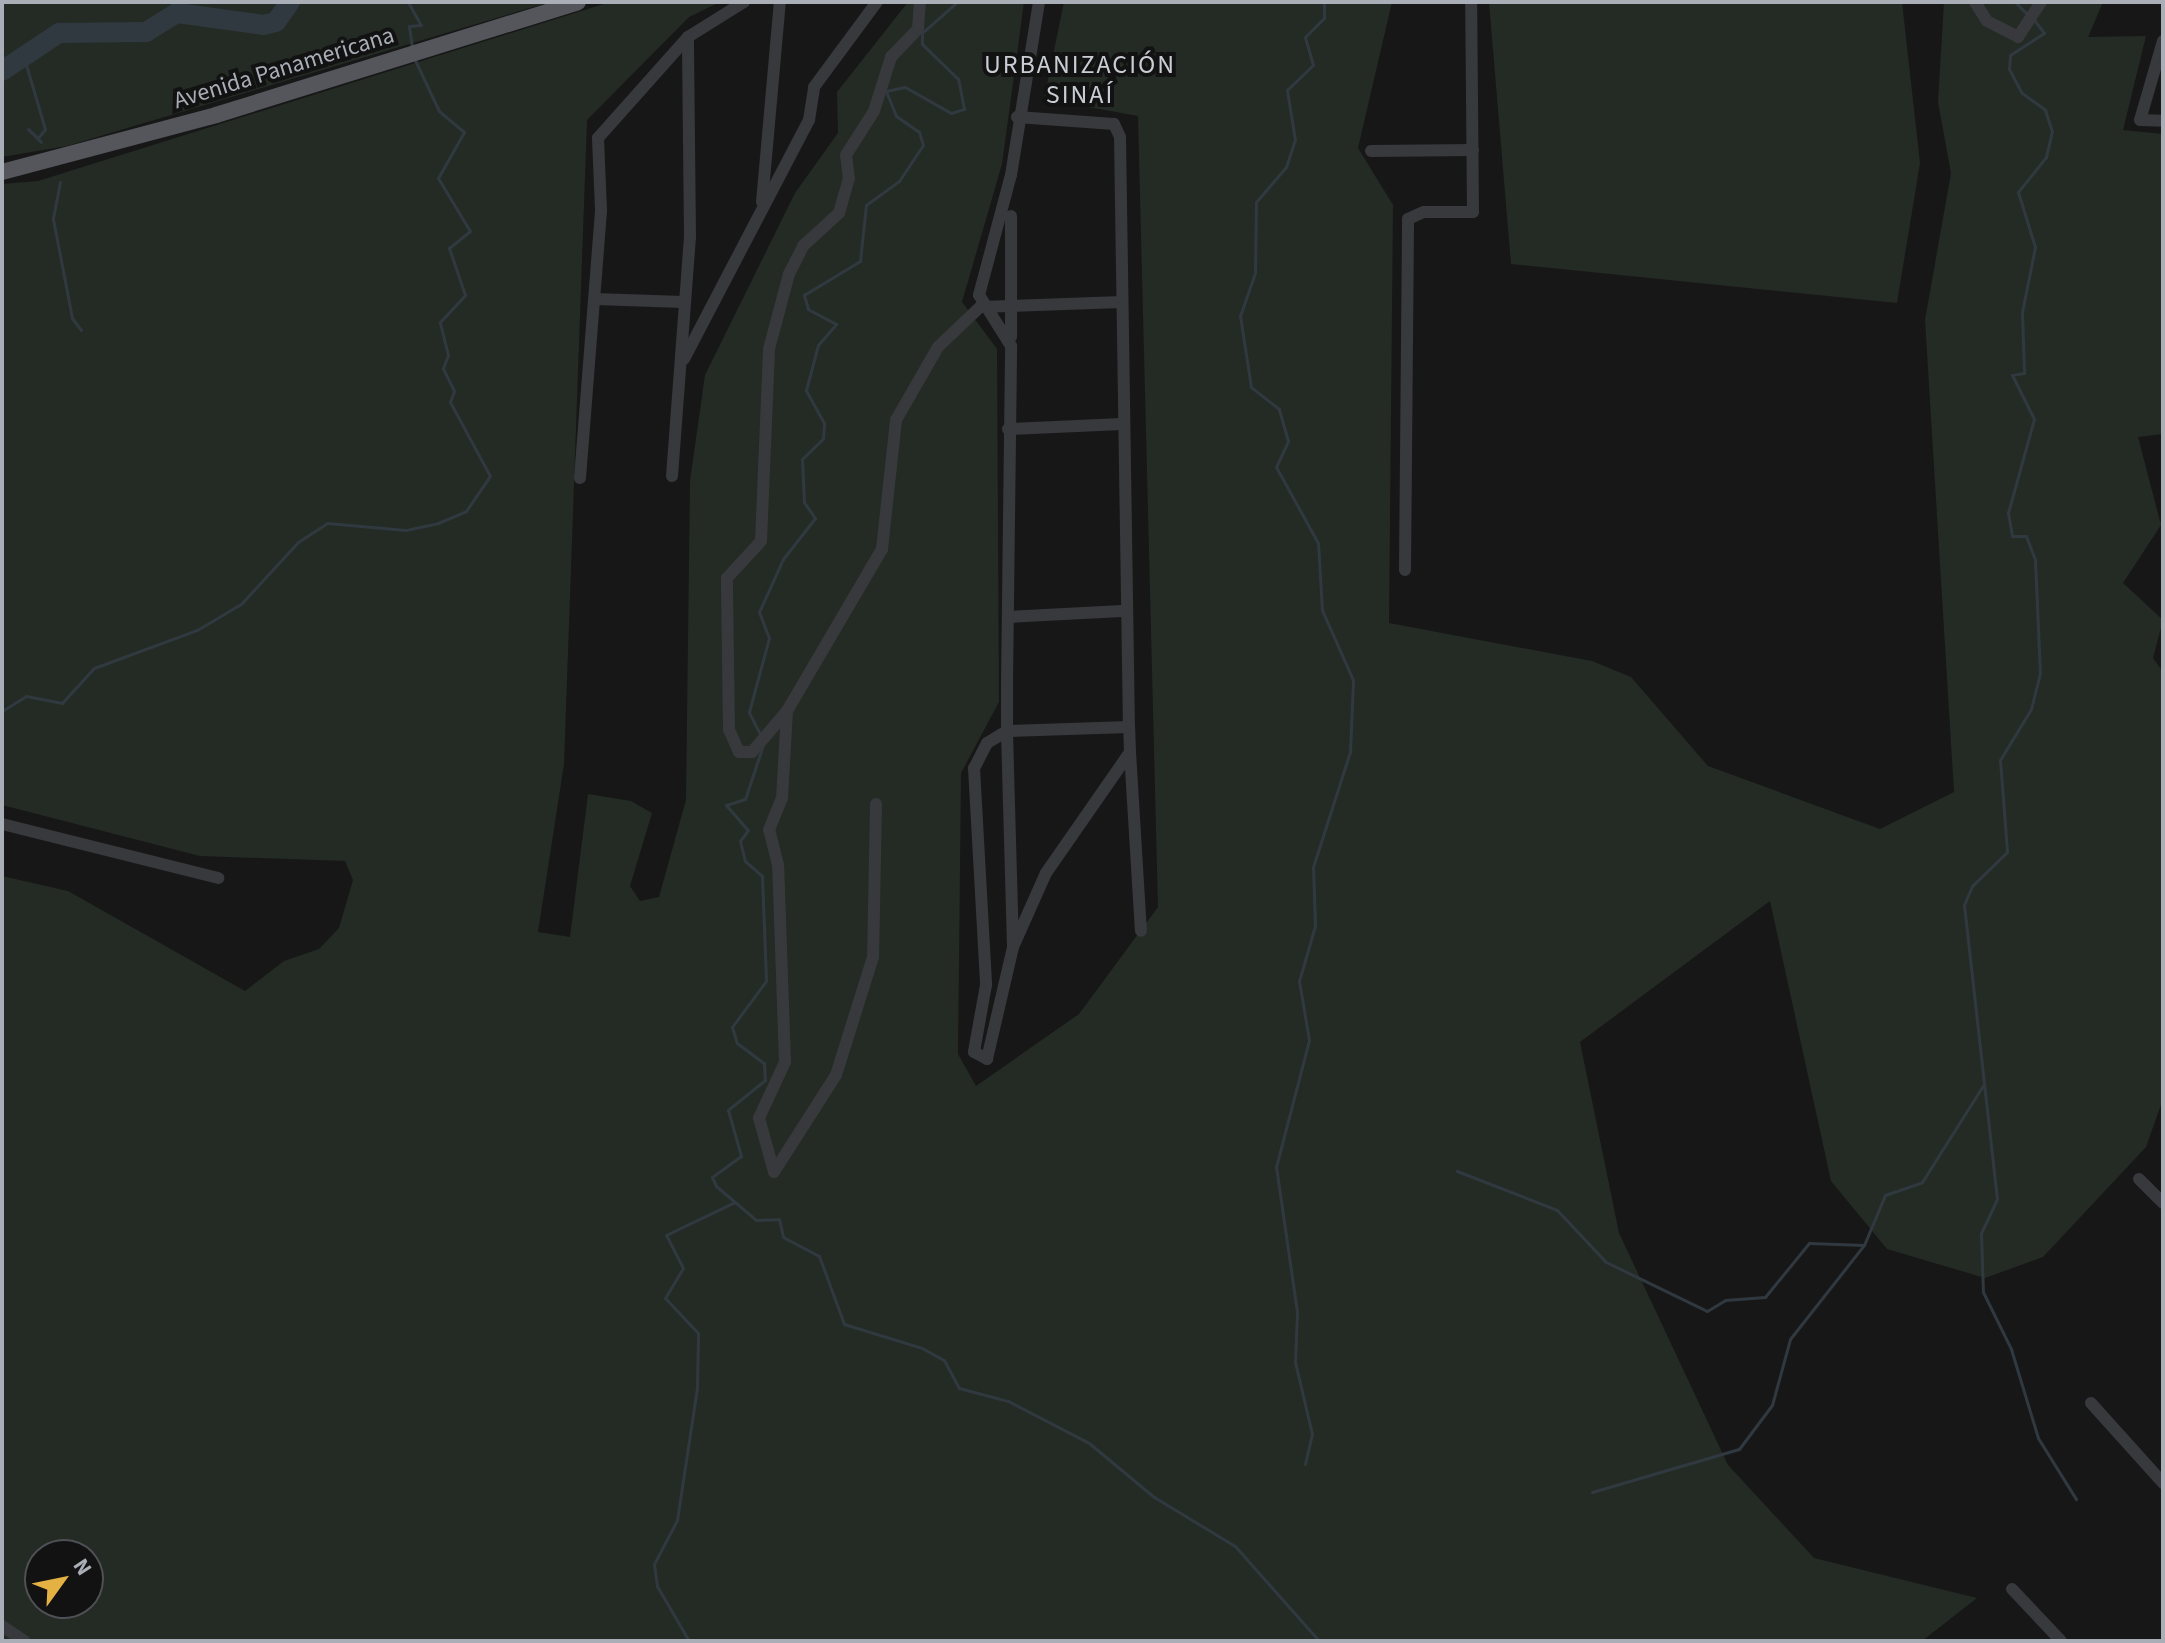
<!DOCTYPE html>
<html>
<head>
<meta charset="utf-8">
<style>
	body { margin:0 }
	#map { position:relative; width:2165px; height:1643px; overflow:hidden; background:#171718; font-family:"Source Sans 3",sans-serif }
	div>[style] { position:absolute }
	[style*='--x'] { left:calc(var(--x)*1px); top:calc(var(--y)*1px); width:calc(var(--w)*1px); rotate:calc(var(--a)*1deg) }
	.green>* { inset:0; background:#232b24 }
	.stream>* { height:3px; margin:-1.5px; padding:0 1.5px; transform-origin:1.5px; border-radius:1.5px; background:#313940 }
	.river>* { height:20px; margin:-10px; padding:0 10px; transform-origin:10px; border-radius:10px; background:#313940 }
	.minor>* { height:12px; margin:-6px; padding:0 6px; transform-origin:6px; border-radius:6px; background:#38393d }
	.major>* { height:16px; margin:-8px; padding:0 8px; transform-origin:8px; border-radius:8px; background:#54565c }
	span { translate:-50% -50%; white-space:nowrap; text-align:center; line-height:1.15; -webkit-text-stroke:8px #121213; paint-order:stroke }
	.street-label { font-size:24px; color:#aaaeb7 }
	.neighbourhood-label { font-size:26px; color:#cacdd4; letter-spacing:2px }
	.frame { position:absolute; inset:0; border:4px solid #aaaeb7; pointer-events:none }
	.north { position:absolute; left:24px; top:1539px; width:80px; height:80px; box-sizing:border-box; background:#121213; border:2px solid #4f5055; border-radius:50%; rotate:57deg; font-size:22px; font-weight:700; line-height:32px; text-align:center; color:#aaaeb7 }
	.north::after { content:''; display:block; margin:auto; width:28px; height:36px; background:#e4b243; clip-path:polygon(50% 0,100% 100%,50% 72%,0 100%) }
</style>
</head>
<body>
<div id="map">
	<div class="green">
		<i style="clip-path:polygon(2px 2px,550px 2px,67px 146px,2px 157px)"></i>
		<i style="clip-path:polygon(evenodd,610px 2px,720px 2px,689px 17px,587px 120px,564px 764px,538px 932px,570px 937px,588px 794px,631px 801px,652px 813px,630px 886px,640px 901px,659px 897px,686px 800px,690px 481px,705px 375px,795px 193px,838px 133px,837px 92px,908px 2px,1024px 2px,1002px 164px,962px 302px,997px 349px,999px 702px,961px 773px,958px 1054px,976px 1086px,1079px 1014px,1158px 907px,1138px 116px,1044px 99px,1064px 2px,1392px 2px,1358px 148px,1393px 205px,1389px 623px,1592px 661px,1631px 677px,1708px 766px,1880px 829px,1954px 792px,1925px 320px,1951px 173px,1938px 102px,1944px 2px,2103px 2px,2088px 37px,2146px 36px,2123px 130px,2163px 134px,2163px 434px,2138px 437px,2161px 525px,2123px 583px,2163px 620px,2153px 658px,2163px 672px,2163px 1099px,2146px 1147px,2043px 1257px,1985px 1278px,1887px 1249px,1831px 1181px,1770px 901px,1580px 1042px,1619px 1233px,1728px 1465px,1814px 1558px,1977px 1598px,1922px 1641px,2px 1641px,2px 876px,68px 891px,245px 991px,284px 961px,319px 949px,339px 928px,353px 880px,345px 861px,200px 856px,2px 805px,2px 184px,38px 181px,610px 2px,40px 1555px,88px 1555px,88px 1603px,40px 1603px,40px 1555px)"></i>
		<i style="clip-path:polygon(1489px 2px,1902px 2px,1920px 163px,1897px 303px,1511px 264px)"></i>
	</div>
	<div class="stream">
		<i style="--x:408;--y:2;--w:26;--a:61"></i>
		<i style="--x:421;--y:25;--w:12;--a:175"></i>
		<i style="--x:409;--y:26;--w:21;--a:82"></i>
		<i style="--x:2015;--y:2;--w:20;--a:45"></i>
		<i style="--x:2035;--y:21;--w:15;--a:53"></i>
		<i style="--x:2044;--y:33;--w:40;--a:147.1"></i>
		<i style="--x:2010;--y:55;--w:14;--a:94"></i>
		<i style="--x:2009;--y:69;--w:27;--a:62"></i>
		<i style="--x:2022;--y:93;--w:29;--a:36"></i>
		<i style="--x:2045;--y:110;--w:22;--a:72"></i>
		<i style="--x:2052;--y:131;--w:27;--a:103"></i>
		<i style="--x:2046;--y:157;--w:45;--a:128.7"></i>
		<i style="--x:2018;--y:192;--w:58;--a:72.8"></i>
		<i style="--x:2035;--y:247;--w:66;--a:101.3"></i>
		<i style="--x:2022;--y:312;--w:61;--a:88.1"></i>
		<i style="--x:2024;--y:373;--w:12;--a:171"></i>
		<i style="--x:2012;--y:375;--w:49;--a:63.4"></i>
		<i style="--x:2034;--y:419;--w:98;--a:105.5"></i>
		<i style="--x:2008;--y:513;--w:23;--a:80"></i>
		<i style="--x:2012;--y:536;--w:14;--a:0"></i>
		<i style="--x:2026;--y:536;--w:26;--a:69"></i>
		<i style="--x:2035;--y:560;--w:113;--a:87.5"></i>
		<i style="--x:2040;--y:673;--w:37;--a:104"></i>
		<i style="--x:2031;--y:709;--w:60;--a:121.3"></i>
		<i style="--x:2000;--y:760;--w:92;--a:85.6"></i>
		<i style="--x:2007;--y:852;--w:49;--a:135.8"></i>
		<i style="--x:1972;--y:886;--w:21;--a:113"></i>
		<i style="--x:1964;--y:905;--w:296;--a:83.6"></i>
		<i style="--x:1997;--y:1199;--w:38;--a:115"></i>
		<i style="--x:1981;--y:1233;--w:59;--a:88.1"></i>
		<i style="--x:1983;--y:1292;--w:64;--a:63.8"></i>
		<i style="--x:2011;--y:1349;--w:93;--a:73.1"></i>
		<i style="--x:2038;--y:1438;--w:72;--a:58.1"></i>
		<i style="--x:24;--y:58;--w:74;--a:73.5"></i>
		<i style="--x:45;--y:129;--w:11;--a:128"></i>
		<i style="--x:38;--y:138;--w:13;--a:-138"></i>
		<i style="--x:28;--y:129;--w:18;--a:45"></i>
		<i style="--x:60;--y:182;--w:38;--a:101"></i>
		<i style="--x:53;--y:219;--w:101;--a:79.1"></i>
		<i style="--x:72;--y:318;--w:15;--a:53"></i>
		<i style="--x:2;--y:711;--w:28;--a:-32"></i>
		<i style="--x:26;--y:696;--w:37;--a:11"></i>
		<i style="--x:62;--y:703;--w:47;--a:-47.6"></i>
		<i style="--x:94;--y:668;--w:110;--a:-20.3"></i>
		<i style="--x:197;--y:630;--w:51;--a:-30.6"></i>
		<i style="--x:241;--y:604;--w:84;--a:-47.4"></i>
		<i style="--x:298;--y:542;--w:35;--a:-33"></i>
		<i style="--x:327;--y:523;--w:79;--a:5.1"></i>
		<i style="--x:406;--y:530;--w:33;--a:-12"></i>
		<i style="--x:438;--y:523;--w:30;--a:-23"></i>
		<i style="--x:466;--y:511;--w:42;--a:-55.6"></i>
		<i style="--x:490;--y:476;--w:84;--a:-118.4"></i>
		<i style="--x:450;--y:402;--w:12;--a:-70"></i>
		<i style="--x:454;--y:391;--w:25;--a:-116"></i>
		<i style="--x:443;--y:368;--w:14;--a:-69"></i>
		<i style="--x:448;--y:355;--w:34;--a:-104"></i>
		<i style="--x:440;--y:322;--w:37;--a:-47"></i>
		<i style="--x:465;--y:295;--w:50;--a:-108.8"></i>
		<i style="--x:449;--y:248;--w:27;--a:-39"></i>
		<i style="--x:470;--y:231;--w:62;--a:-121.1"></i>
		<i style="--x:438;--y:178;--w:53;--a:-60.5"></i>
		<i style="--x:464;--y:132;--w:33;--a:-140"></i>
		<i style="--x:439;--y:111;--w:59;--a:-115.3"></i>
		<i style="--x:761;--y:736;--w:27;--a:-117"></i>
		<i style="--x:749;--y:712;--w:77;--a:-74.9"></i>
		<i style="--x:769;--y:638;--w:28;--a:-111"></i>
		<i style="--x:759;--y:612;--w:58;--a:-65.6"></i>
		<i style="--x:783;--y:559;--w:52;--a:-52"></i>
		<i style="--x:815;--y:518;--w:19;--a:-125"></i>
		<i style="--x:804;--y:502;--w:43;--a:-92.7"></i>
		<i style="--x:802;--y:459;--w:29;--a:-44"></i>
		<i style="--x:823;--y:439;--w:16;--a:-86"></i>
		<i style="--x:824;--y:423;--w:38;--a:-119"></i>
		<i style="--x:806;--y:390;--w:47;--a:-75.1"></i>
		<i style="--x:818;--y:345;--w:28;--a:-49"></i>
		<i style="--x:836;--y:324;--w:32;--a:-152"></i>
		<i style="--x:808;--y:309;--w:15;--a:-106"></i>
		<i style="--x:804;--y:295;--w:66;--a:-31.3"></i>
		<i style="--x:860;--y:261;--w:56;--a:-83.9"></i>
		<i style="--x:866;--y:205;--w:41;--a:-36"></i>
		<i style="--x:899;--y:181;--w:43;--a:-56.3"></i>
		<i style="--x:923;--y:145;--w:14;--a:-107"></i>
		<i style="--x:919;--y:132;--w:28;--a:-145"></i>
		<i style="--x:896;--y:116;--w:27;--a:-112"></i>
		<i style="--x:886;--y:91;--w:19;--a:-12"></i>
		<i style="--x:905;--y:87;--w:53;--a:29.5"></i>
		<i style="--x:951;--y:113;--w:14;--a:-17"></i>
		<i style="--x:964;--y:109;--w:31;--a:-101"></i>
		<i style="--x:958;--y:79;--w:50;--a:-135.8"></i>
		<i style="--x:922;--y:44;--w:11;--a:-90"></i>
		<i style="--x:922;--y:33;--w:47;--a:-41.5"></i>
		<i style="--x:764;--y:742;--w:60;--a:108.4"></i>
		<i style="--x:745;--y:799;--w:20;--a:162"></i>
		<i style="--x:726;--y:805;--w:33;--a:49"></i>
		<i style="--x:748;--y:830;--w:14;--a:126"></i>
		<i style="--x:740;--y:841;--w:21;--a:76"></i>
		<i style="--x:745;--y:861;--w:23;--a:41"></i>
		<i style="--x:762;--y:876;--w:105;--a:87.8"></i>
		<i style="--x:766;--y:981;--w:57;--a:126.5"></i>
		<i style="--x:732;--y:1027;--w:17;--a:73"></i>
		<i style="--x:737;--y:1043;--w:34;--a:37"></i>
		<i style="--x:764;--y:1063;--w:17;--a:87"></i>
		<i style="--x:765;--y:1080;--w:48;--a:141"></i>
		<i style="--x:728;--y:1110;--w:48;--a:74.2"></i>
		<i style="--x:741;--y:1156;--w:36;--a:144"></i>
		<i style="--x:712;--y:1177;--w:10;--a:66"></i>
		<i style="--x:716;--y:1186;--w:52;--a:40.4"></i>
		<i style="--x:756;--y:1220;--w:23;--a:-2"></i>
		<i style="--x:779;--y:1219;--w:18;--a:77"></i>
		<i style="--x:783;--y:1237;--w:41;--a:27.8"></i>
		<i style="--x:819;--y:1256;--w:72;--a:69.8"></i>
		<i style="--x:844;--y:1324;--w:82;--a:17.1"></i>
		<i style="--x:922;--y:1348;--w:25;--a:29"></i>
		<i style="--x:944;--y:1360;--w:32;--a:62"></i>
		<i style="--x:959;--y:1388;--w:51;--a:14.9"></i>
		<i style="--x:1008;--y:1401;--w:91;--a:27.4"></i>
		<i style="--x:1089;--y:1443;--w:85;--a:39.7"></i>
		<i style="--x:1154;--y:1497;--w:95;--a:31.2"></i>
		<i style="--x:1235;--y:1546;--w:127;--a:48.5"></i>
		<i style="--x:1457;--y:1171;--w:107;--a:21.3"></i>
		<i style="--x:1557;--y:1210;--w:71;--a:46.7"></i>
		<i style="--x:1606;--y:1262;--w:112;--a:25.9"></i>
		<i style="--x:1707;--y:1311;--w:21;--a:-31"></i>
		<i style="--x:1725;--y:1300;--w:40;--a:-4.3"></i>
		<i style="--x:1765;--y:1297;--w:70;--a:-50.8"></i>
		<i style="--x:1809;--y:1243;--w:55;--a:2.1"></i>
		<i style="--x:1305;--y:1464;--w:31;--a:-77"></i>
		<i style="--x:1312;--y:1434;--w:74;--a:-103.3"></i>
		<i style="--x:1295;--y:1362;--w:50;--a:-87.7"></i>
		<i style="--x:1297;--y:1312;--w:147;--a:-98.2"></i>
		<i style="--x:1276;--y:1167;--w:131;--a:-75.4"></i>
		<i style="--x:1309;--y:1040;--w:60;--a:-99.6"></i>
		<i style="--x:1299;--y:981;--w:57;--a:-73.8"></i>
		<i style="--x:1315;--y:926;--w:59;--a:-91.9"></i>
		<i style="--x:1313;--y:867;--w:121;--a:-72.2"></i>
		<i style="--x:1350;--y:752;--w:72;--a:-87.6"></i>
		<i style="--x:1353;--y:680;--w:77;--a:-113.9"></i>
		<i style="--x:1322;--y:610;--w:67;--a:-93.4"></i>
		<i style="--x:1318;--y:543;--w:87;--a:-118.9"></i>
		<i style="--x:1276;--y:467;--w:29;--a:-65"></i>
		<i style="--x:1288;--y:441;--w:33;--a:-106"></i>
		<i style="--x:1279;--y:409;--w:36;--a:-142"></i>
		<i style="--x:1251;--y:387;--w:72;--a:-98.8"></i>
		<i style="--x:1240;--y:316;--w:46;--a:-70.8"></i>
		<i style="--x:1255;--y:273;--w:71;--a:-89.2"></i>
		<i style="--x:1256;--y:202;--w:46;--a:-49.4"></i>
		<i style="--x:1286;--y:167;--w:28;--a:-72"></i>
		<i style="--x:1295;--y:140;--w:51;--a:-99.1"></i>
		<i style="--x:1287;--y:90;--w:36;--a:-44"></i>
		<i style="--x:1313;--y:65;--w:29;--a:-106"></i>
		<i style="--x:1305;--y:37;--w:27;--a:-45"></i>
		<i style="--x:1324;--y:18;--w:16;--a:-90"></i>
		<i style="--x:1592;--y:1492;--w:153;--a:-16.3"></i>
		<i style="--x:1739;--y:1449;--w:55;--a:-53.1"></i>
		<i style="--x:1772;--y:1405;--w:68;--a:-74.7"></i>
		<i style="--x:1790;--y:1339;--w:120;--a:-51.8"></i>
		<i style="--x:1864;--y:1245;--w:54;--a:-67.2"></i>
		<i style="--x:1885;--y:1195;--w:39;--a:-19"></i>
		<i style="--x:1922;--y:1182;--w:116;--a:-57.7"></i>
		<i style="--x:689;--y:1641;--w:64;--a:-120.2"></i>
		<i style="--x:657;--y:1586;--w:22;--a:-98"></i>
		<i style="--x:654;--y:1564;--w:50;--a:-62.4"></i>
		<i style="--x:677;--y:1520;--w:134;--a:-81.4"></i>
		<i style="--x:697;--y:1387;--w:54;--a:-88.9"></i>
		<i style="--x:698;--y:1333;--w:48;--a:-133.3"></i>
		<i style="--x:665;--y:1298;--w:35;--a:-59"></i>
		<i style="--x:683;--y:1268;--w:37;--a:-117"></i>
		<i style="--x:666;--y:1235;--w:76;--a:-25.6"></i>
	</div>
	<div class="river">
		<i style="--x:2;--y:71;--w:69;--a:-33.7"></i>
		<i style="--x:59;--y:33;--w:87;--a:-0.7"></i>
		<i style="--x:146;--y:32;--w:36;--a:-32"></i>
		<i style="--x:177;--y:13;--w:87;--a:7.9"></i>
		<i style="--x:263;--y:25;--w:13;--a:-13"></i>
		<i style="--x:276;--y:22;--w:24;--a:-55"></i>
	</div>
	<div class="minor">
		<i style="--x:1975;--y:2;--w:22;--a:58"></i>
		<i style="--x:1987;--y:21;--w:35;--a:27"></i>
		<i style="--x:2018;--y:37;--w:42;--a:-56.7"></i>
		<i style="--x:2163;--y:41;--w:82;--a:106.2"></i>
		<i style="--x:2140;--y:120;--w:23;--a:2"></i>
		<i style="--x:1017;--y:117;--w:97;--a:4.1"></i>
		<i style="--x:1114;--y:124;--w:14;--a:65"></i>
		<i style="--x:1120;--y:137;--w:590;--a:89.13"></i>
		<i style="--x:1371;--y:151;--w:102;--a:-0.6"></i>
		<i style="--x:762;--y:202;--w:201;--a:-84.9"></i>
		<i style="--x:595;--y:299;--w:88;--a:2"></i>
		<i style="--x:1011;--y:337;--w:121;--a:-90"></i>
		<i style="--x:684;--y:359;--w:270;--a:-62.4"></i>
		<i style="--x:809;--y:120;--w:33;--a:-81"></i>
		<i style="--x:814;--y:87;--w:106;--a:-53.5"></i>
		<i style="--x:1008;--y:429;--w:114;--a:-2.5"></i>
		<i style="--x:672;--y:476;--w:240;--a:-85.7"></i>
		<i style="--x:690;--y:237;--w:200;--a:-90.6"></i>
		<i style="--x:580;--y:478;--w:269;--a:-85.5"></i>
		<i style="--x:601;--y:210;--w:72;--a:-92.4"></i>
		<i style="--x:598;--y:138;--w:135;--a:-48.3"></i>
		<i style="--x:688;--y:37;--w:66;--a:-32"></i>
		<i style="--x:1405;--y:570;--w:351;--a:-89.5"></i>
		<i style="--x:1408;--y:219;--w:17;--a:-24"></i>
		<i style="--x:1424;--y:212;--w:49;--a:0"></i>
		<i style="--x:1473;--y:212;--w:210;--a:-90.5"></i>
		<i style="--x:1008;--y:617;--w:114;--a:-3"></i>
		<i style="--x:787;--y:711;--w:54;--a:130.5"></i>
		<i style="--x:752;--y:752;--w:13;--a:180"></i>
		<i style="--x:739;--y:752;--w:24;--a:-114"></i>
		<i style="--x:729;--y:730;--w:152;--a:-90.8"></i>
		<i style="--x:727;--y:578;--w:50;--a:-47.4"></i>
		<i style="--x:761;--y:541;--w:192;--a:-87.6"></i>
		<i style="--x:769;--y:349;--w:78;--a:-75.1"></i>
		<i style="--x:789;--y:274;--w:31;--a:-63"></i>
		<i style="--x:803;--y:246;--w:49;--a:-42.5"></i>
		<i style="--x:839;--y:213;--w:35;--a:-74"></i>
		<i style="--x:849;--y:179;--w:24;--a:-97"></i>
		<i style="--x:846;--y:155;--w:52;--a:-57.5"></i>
		<i style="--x:874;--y:111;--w:57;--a:-72.5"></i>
		<i style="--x:891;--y:57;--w:39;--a:-46"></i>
		<i style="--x:918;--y:29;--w:27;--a:-86"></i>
		<i style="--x:1130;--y:752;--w:179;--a:86.5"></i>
		<i style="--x:876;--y:804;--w:153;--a:91.1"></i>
		<i style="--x:873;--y:957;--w:124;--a:107.4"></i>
		<i style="--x:836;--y:1075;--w:115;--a:122.6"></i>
		<i style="--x:774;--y:1172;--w:56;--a:-105.5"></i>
		<i style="--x:759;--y:1118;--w:62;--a:-65.1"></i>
		<i style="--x:785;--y:1062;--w:197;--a:-92"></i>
		<i style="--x:778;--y:865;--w:36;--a:-104"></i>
		<i style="--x:769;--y:830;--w:35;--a:-68"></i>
		<i style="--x:782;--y:798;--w:87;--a:-86.7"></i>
		<i style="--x:787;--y:711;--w:188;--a:-59.6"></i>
		<i style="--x:882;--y:549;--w:130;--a:-83.8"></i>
		<i style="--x:896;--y:420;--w:84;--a:-60.1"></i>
		<i style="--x:938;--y:347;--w:58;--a:-43.6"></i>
		<i style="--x:980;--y:307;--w:142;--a:-2"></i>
		<i style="--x:2;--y:824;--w:223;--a:14"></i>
		<i style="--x:1013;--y:947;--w:81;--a:-66"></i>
		<i style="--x:1046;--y:873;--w:147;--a:-55.2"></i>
		<i style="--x:1130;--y:752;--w:25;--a:-92"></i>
		<i style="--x:1129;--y:727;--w:122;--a:178.1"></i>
		<i style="--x:1007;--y:731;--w:23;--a:149"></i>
		<i style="--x:987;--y:743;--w:28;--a:117"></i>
		<i style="--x:974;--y:768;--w:217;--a:86.8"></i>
		<i style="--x:986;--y:985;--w:68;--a:100.2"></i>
		<i style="--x:974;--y:1052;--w:15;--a:28"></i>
		<i style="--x:987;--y:1059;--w:115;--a:-76.9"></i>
		<i style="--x:1013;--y:947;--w:216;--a:-91.6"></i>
		<i style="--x:1007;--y:731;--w:48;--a:-90"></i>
		<i style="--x:1007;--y:683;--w:337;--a:-89.3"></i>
		<i style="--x:1011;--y:346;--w:60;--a:-122.1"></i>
		<i style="--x:979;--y:295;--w:124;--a:-75.1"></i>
		<i style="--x:1011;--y:175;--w:175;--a:-80.8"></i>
		<i style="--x:2139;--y:1179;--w:34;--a:45"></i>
		<i style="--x:2091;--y:1403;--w:108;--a:48"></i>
		<i style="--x:2012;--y:1589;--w:71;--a:46.7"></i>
		<i style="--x:2;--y:1626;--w:27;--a:34"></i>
	</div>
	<div class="major">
		<i style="--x:2;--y:172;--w:221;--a:-14.9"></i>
		<i style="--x:216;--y:115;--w:379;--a:-17.3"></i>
	</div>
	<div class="street-label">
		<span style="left:284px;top:68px;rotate:-17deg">Avenida Panamericana</span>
	</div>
	<div class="neighbourhood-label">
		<span style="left:1080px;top:80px">URBANIZACIÓN<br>SINAÍ</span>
	</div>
	<div class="frame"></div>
	<div class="north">N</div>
</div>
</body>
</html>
